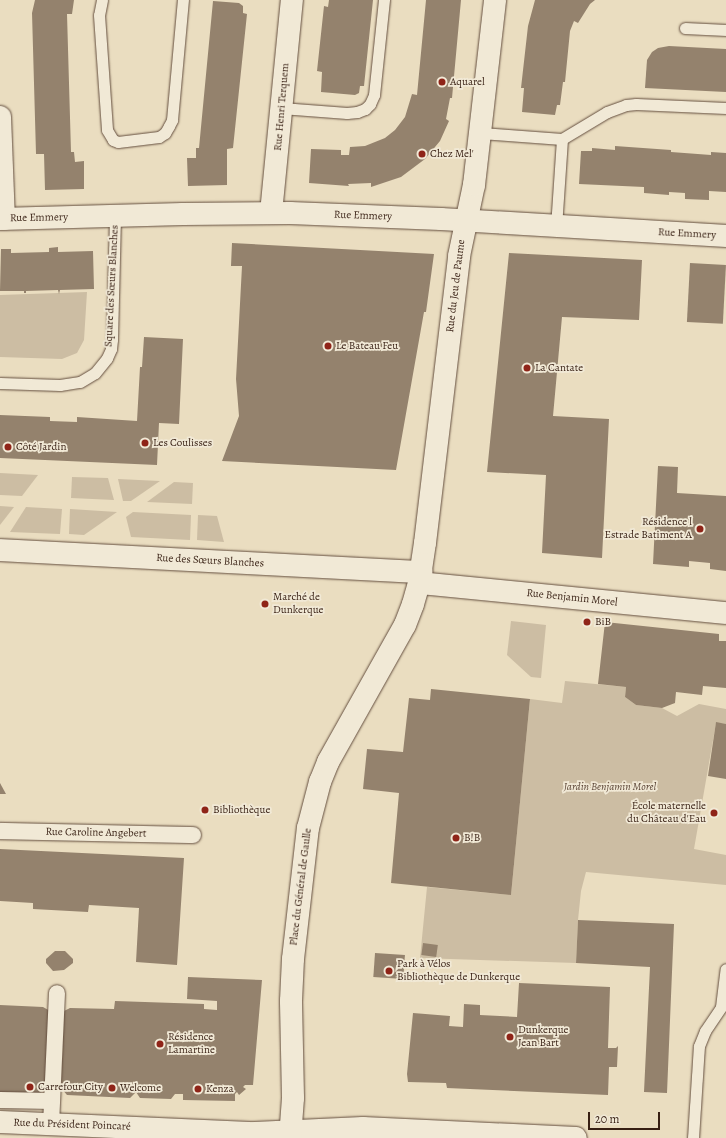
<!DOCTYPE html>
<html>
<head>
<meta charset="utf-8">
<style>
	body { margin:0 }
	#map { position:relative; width:726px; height:1138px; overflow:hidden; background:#eaddc0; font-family:Alegreya,serif }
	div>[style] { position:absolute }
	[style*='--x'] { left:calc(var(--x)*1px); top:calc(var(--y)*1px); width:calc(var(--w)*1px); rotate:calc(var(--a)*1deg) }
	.green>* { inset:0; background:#ccbda3 }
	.building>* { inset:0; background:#94826d; transform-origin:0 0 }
	.roads { filter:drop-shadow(0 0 1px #644e3e) drop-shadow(0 0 1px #644e3e) }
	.service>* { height:11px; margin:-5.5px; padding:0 5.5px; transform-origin:5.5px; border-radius:5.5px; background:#f1e9d6 }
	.pedestrian>* { height:16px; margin:-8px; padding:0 8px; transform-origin:8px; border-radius:8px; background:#f1e9d6 }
	.minor>* { height:22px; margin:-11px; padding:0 11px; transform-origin:11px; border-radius:11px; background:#f1e9d6 }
	.dots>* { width:11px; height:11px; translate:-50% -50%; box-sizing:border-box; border:2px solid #f1e9d6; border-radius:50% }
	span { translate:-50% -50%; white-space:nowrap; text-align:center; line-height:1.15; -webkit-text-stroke:3.5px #f1e9d6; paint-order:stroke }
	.poi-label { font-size:11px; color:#371f13 }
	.left { translate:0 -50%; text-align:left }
	.right { translate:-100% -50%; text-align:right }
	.street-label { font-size:11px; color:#371f13 }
	.park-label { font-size:11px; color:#5c4637; font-style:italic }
	.scale { position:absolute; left:588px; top:1112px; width:72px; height:18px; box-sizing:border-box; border:2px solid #371f13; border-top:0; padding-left:5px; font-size:12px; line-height:14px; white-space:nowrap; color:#371f13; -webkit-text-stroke:3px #f1e9d6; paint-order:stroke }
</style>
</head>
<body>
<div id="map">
	<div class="green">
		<i style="clip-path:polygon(87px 292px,84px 340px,77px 353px,62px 359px,0 357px,0 295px)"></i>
		<i style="clip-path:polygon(0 473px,38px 475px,22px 496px,0 495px)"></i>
		<i style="clip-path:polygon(72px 477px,108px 478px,114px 500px,71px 498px)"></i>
		<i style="clip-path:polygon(118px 479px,160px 481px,131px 501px,123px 501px)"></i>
		<i style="clip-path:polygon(174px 482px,193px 483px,192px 504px,147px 502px)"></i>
		<i style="clip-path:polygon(0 506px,14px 507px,0 525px)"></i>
		<i style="clip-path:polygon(26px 507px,62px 509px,60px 534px,10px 532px)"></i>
		<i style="clip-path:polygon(70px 509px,117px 512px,84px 535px,69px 534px)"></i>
		<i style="clip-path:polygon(133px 512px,191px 515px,190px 540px,131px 537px,126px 517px)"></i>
		<i style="clip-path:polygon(198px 515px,217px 516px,224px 542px,197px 540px)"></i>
		<i style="clip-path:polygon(511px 621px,546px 625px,541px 678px,531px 677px,507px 655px)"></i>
		<i style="clip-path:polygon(565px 681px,626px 687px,625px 697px,636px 705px,662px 708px,677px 716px,699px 704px,726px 709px,726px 724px,716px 723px,694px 849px,726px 855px,726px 885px,586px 872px,581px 891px,578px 920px,576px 963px,420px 958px,427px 887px,511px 895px,530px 699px,562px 703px)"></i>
	</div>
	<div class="building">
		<i style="clip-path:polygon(35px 0,74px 0,72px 14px,67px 14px,71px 152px,74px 152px,75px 162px,84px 161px,84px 189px,45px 190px,44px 154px,36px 154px,32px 13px)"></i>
		<i style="clip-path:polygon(329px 0,373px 0,364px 86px,360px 86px,359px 93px,355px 95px,321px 92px,322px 72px,317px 71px,324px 6px,328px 7px)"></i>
		<i style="clip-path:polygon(426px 0,461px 0,452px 98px,450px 98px,446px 119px,449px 121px,440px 141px,425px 159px,401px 177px,371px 187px,371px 183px,348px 184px,349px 186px,309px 183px,311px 149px,341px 150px,341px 155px,349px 155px,350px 147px,365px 146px,385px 138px,395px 130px,405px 117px,412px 94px,417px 95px)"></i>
		<i style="clip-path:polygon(595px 0,590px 4px,578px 23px,574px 21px,570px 31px,565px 82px,563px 82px,560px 105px,557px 105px,555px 115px,522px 112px,524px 88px,521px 88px,528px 26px,535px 0)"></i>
		<i style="clip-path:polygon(213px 1px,239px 3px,243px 6px,243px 13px,247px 14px,233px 148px,227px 149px,227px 185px,188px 186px,187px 158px,196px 158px,196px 148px,199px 148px)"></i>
		<i style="clip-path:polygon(669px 46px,726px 49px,726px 92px,645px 88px,647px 60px,652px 52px,658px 48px)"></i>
		<i style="clip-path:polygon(615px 146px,671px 150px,671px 152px,711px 155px,711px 152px,726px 153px,726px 192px,709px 191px,709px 200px,685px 199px,685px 193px,669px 192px,669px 195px,644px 193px,644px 187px,579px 184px,581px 151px,592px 151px,592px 148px,615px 150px)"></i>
		<i style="clip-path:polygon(232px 243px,434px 254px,426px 312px,424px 312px,396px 470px,222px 461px,239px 416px,236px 379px,242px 266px,231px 266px)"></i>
		<i style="clip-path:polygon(58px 247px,58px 252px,93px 251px,94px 289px,60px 290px,59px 294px,58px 290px,26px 291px,26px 293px,24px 293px,24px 291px,0 291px,1px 249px,11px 249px,11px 253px,49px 252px,49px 248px)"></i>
		<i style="clip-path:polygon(509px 253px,642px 260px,639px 320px,562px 317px,553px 416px,609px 419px,602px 558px,542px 553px,546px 475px,487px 472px)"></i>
		<i style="left:690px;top:263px;width:36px;height:59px;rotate:3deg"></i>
		<i style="clip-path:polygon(144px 337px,183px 339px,179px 424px,159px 423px,157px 465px,0 458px,0 415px,50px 417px,50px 421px,77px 422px,77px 417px,137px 421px,140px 367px,142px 367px)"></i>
		<i style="clip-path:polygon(658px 466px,678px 467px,677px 493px,726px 496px,726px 571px,710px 569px,710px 563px,689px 561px,689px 567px,653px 564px)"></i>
		<i style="clip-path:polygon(605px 622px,719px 634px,719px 641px,726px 641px,726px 688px,703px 686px,702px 695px,676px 692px,675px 703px,662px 708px,636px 705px,625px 697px,626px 687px,598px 684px)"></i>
		<i style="clip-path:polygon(431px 689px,530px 699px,511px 895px,391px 883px,399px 793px,363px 789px,367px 749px,403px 752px,409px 698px,430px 700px)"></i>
		<i style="clip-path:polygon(716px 722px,726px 724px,726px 779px,708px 776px)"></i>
		<i style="clip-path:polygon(0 783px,6px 794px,0 794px)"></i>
		<i style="clip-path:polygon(0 849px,184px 858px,177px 965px,136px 962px,139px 908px,89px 905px,88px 912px,33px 909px,33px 903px,0 901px)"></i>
		<i style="clip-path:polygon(578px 920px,674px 924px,667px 1093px,644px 1092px,650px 967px,576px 963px)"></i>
		<i style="left:423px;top:943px;width:15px;height:12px;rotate:8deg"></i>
		<i style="clip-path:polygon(55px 951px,65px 951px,73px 959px,73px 963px,64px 970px,53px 971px,46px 963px,46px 959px)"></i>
		<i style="left:375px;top:953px;width:30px;height:24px;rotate:4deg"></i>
		<i style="clip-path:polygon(188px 977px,262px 980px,253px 1085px,245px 1085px,243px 1087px,246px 1089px,239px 1095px,237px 1092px,235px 1094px,235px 1101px,183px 1100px,183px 1094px,175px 1094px,171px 1099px,140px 1098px,136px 1092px,130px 1098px,67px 1095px,61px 1088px,64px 1011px,70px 1008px,114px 1009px,115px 1001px,204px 1004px,204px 1009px,217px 1010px,217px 1001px,187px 999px)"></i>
		<i style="clip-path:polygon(519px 983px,610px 987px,608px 1048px,616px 1048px,618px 1046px,617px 1067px,609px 1067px,608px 1095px,447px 1088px,446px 1083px,408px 1082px,407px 1074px,413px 1013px,450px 1016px,449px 1026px,463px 1027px,464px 1004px,480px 1005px,480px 1015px,517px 1017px)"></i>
		<i style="clip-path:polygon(0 1005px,43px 1007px,50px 1011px,46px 1087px,40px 1094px,0 1092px)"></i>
	</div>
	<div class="roads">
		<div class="service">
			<i style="--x:102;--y:0;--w:15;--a:101"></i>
			<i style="--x:99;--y:15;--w:115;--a:86"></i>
			<i style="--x:107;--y:130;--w:12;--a:59"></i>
			<i style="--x:113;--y:140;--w:5;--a:22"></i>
			<i style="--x:118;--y:142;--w:41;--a:-7"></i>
			<i style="--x:159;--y:137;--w:7;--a:-34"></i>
			<i style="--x:165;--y:133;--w:8;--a:-60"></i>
			<i style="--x:169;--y:126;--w:7;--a:-63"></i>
			<i style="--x:172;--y:120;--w:121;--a:-84.8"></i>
			<i style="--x:685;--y:28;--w:41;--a:2.8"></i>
			<i style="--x:281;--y:108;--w:66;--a:4.3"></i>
			<i style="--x:347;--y:113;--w:10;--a:-6"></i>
			<i style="--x:357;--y:112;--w:9;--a:-21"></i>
			<i style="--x:365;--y:109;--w:7;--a:-45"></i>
			<i style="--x:370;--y:104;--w:10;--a:-66"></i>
			<i style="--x:374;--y:95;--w:96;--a:-84"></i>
			<i style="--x:481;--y:133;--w:81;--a:4.2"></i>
			<i style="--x:562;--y:139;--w:87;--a:93.9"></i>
			<i style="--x:562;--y:139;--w:52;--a:-31"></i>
			<i style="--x:607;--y:112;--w:20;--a:-20"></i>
			<i style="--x:626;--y:105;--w:10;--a:-6"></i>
			<i style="--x:636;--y:104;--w:90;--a:2.5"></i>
			<i style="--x:0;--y:383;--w:60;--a:1.9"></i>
			<i style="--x:60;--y:385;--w:20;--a:-9"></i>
			<i style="--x:80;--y:382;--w:17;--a:-31"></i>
			<i style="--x:95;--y:373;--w:19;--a:-51"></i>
			<i style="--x:107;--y:358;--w:10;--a:-66"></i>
			<i style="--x:111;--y:349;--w:10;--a:-84"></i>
			<i style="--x:112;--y:339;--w:123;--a:-88.6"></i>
			<i style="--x:693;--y:1138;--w:92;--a:-86.3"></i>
			<i style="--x:699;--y:1046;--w:16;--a:-68"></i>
			<i style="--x:705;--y:1031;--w:29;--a:-56"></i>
			<i style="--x:721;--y:1007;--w:38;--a:-83"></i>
		</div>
		<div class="pedestrian">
			<i style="--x:0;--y:831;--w:193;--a:1.2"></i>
			<i style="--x:0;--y:1100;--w:52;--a:1.1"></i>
			<i style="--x:51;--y:1125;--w:132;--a:-87.4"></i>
		</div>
		<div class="minor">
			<i style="--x:0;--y:117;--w:102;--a:87.8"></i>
			<i style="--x:271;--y:213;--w:214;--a:-84.4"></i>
			<i style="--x:0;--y:219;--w:183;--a:-1.6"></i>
			<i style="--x:183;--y:214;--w:107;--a:-0.5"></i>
			<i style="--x:290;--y:213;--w:151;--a:2.3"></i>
			<i style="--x:441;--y:219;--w:286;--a:3.4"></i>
			<i style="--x:0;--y:550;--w:422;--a:3"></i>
			<i style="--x:419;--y:583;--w:308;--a:5.6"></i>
			<i style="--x:0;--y:1122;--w:255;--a:2.5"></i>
			<i style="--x:255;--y:1133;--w:108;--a:-2.7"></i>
			<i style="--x:363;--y:1128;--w:213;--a:2.7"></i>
			<i style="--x:290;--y:1138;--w:40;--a:-85.7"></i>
			<i style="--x:293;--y:1098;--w:97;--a:-91.2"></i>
			<i style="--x:291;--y:1001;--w:42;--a:-87.3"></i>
			<i style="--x:293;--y:959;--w:132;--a:-83.5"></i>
			<i style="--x:308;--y:828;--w:48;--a:-75.4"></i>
			<i style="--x:320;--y:782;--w:22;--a:-68"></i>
			<i style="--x:328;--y:762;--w:157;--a:-60.7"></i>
			<i style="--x:405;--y:625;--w:22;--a:-69"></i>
			<i style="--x:413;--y:604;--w:22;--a:-74"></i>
			<i style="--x:419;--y:583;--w:40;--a:-81.5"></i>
			<i style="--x:425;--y:543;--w:289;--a:-83.2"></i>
			<i style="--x:459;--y:256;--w:73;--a:-78.1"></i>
			<i style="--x:474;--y:185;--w:186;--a:-83.5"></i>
		</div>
	</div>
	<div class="dots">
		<i style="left:442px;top:82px;background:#8f2418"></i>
		<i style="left:422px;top:154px;background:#8f2418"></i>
		<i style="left:328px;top:346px;background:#8f2418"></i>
		<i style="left:527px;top:368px;background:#8f2418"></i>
		<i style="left:145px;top:443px;background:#8f2418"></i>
		<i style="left:8px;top:447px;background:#8f2418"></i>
		<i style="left:700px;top:529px;background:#8f2418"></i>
		<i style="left:265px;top:604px;background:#8f2418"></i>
		<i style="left:587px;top:622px;background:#8f2418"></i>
		<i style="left:205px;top:810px;background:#8f2418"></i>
		<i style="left:714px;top:813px;background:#8f2418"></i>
		<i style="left:456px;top:838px;background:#8f2418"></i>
		<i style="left:389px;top:971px;background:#8f2418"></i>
		<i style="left:510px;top:1037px;background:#8f2418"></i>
		<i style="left:160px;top:1044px;background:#8f2418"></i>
		<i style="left:30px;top:1087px;background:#8f2418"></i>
		<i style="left:112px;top:1088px;background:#8f2418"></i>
		<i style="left:198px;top:1089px;background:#8f2418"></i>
	</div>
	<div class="poi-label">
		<span class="left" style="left:450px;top:82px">Aquarel</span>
		<span class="left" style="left:430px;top:154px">Chez Mel'</span>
		<span class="left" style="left:336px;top:346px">Le Bateau Feu</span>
		<span class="left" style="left:535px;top:368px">La Cantate</span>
		<span class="left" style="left:153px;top:443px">Les Coulisses</span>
		<span class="left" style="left:16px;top:447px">Côté Jardin</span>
		<span class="right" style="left:692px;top:529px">Résidence l<br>Estrade Batiment A</span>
		<span class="left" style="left:273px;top:604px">Marché de<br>Dunkerque</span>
		<span class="left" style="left:595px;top:622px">BiB</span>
		<span class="right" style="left:706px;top:813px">École maternelle<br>du Château d'Eau</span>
		<span class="left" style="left:213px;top:810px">Bibliothèque</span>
		<span class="left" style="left:464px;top:838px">B!B</span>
		<span class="left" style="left:397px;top:971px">Park à Vélos<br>Bibliothèque de Dunkerque</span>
		<span class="left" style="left:518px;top:1037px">Dunkerque<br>Jean Bart</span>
		<span class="left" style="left:168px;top:1044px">Résidence<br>Lamartine</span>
		<span class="left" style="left:38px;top:1087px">Carrefour City</span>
		<span class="left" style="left:120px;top:1088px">Welcome</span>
		<span class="left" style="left:206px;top:1089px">Kenza</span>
	</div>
	<div class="street-label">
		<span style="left:282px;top:107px;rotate:-85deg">Rue Henri Terquem</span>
		<span style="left:363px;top:216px;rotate:2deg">Rue Emmery</span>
		<span style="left:39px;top:218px;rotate:-1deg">Rue Emmery</span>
		<span style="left:687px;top:234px;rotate:3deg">Rue Emmery</span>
		<span style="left:112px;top:286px;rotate:-87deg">Square des Sœurs Blanches</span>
		<span style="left:456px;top:286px;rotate:-83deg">Rue du Jeu de Paume</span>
		<span style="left:210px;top:561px;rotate:3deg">Rue des Sœurs Blanches</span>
		<span style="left:572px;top:598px;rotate:6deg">Rue Benjamin Morel</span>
		<span style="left:96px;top:833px;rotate:1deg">Rue Caroline Angebert</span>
		<span style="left:301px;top:887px;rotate:-83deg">Place du Général de Gaulle</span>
		<span style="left:72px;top:1125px;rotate:2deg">Rue du Président Poincaré</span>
	</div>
	<div class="park-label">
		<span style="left:610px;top:787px">Jardin Benjamin Morel</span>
	</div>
	<div class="scale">20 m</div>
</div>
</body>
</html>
